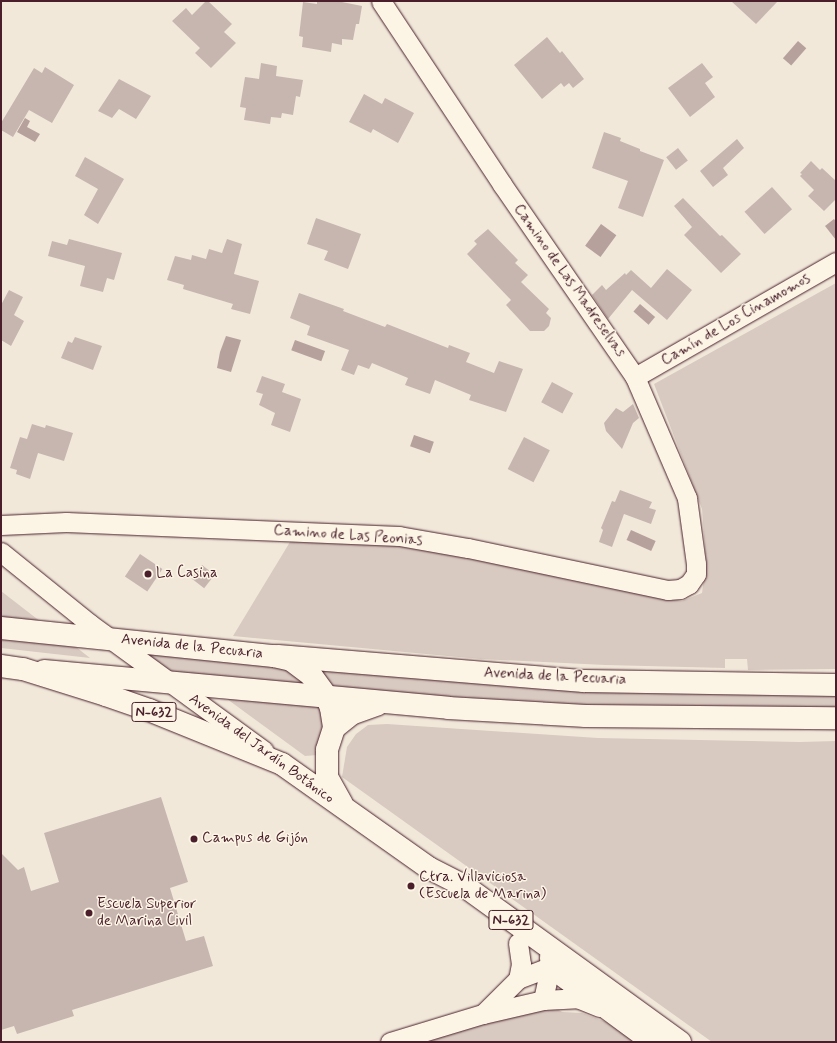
<!DOCTYPE html>
<html>
<head>
<meta charset="utf-8">
<style>
	body { margin:0 }
	#map { position:relative; width:837px; height:1043px; overflow:hidden; background:#f1e8da; font-family:Mynerve,sans-serif }
	div>[style] { position:absolute }
	[style*='--x'] { left:calc(var(--x)*1px); top:calc(var(--y)*1px); width:calc(var(--w)*1px); rotate:calc(var(--a)*1deg) }
	.green>* { inset:0; background:#d8cac0 }
	.water>* { inset:0; background:#b6a19c; transform-origin:0 0 }
	.building>* { inset:0; background:#c7b6af; transform-origin:0 0 }
	.roads { filter:drop-shadow(0 0 1px #4a1f2b) drop-shadow(0 0 1px #4a1f2b) }
	.minor>* { height:19px; margin:-9.5px; padding:0 9.5px; transform-origin:9.5px; border-radius:9.5px; background:#fcf5e5 }
	.tertiary>* { height:22px; margin:-11px; padding:0 11px; transform-origin:11px; border-radius:11px; background:#fcf5e5 }
	.trunk>* { height:22px; margin:-11px; padding:0 11px; transform-origin:11px; border-radius:11px; background:#fcf5e5 }
	.dots>* { width:11px; height:11px; translate:-50% -50%; box-sizing:border-box; border:2px solid #fcf5e5; border-radius:50% }
	span { translate:-50% -50%; white-space:nowrap; text-align:center; line-height:1.15; -webkit-text-stroke:3px #fcf5e5; paint-order:stroke }
	.shield-label span { padding:1px 3px; background:#fcf5e5; border:1px solid; border-radius:3px; -webkit-text-stroke-width:0 }
	.shield-label { font-size:14px; color:#4a1f2b; font-weight:700 }
	.street-label { font-size:15px; color:#4a1f2b }
	.poi-label { font-size:15px; color:#4a1f2b }
	.left { translate:0 -50%; text-align:left }
	.frame { position:absolute; inset:0; border:2px solid #4a1f2b; pointer-events:none }
</style>
</head>
<body>
<div id="map">
	<div class="green">
		<i style="clip-path:polygon(836px 283px,836px 669px,748px 670px,747px 659px,725px 659px,725px 668px,605px 665px,480px 659px,233px 636px,293px 537px,388px 542px,455px 552px,682px 601px,702px 593px,706px 563px,702px 509px,654px 384px)"></i>
		<i style="clip-path:polygon(1px 591px,45px 625px,1px 620px)"></i>
		<i style="clip-path:polygon(1px 639px,76px 647px,90px 658px,1px 648px)"></i>
		<i style="clip-path:polygon(111px 639px,274px 656px,836px 685px,836px 718px,586px 716px,169px 682px)"></i>
		<i style="clip-path:polygon(223px 696px,324px 704px,325px 716px,318px 755px,305px 756px)"></i>
		<i style="clip-path:polygon(387px 724px,598px 738px,800px 742px,836px 741px,836px 1042px,712px 1042px,342px 777px,347px 747px,356px 734px,368px 725px)"></i>
		<i style="clip-path:polygon(543px 1000px,562px 1012px,582px 1013px,606px 1022px,635px 1042px,425px 1042px,440px 1027px)"></i>
	</div>
	<div class="water">
		<i style="left:798px;top:41px;width:11px;height:23px;rotate:41deg"></i>
		<i style="clip-path:polygon(25px 118px,30px 121px,27px 127px,40px 134px,35px 142px,17px 132px)"></i>
		<i style="clip-path:polygon(834px 219px,836px 222px,836px 240px,825px 226px)"></i>
		<i style="left:601px;top:224px;width:19px;height:27px;rotate:36deg"></i>
		<i style="left:640px;top:304px;width:20px;height:10px;rotate:41deg"></i>
		<i style="clip-path:polygon(226px 336px,241px 340px,231px 372px,217px 368px,220px 352px)"></i>
		<i style="left:295px;top:340px;width:32px;height:11px;rotate:20deg"></i>
		<i style="left:414px;top:435px;width:21px;height:12px;rotate:19deg"></i>
		<i style="left:631px;top:530px;width:27px;height:11px;rotate:24deg"></i>
	</div>
	<div class="building">
		<i style="clip-path:polygon(206px 1px,208px 1px,232px 24px,224px 32px,236px 43px,211px 68px,195px 53px,200px 48px,172px 21px,186px 8px,192px 15px)"></i>
		<i style="clip-path:polygon(317px 1px,337px 1px,362px 6px,359px 24px,356px 24px,353px 40px,342px 39px,342px 45px,332px 43px,331px 52px,302px 47px,303px 37px,299px 36px,303px 2px,317px 4px)"></i>
		<i style="clip-path:polygon(731px 1px,778px 1px,756px 24px)"></i>
		<i style="clip-path:polygon(547px 37px,560px 53px,562px 51px,584px 79px,573px 88px,569px 83px,564px 87px,561px 83px,542px 99px,514px 65px)"></i>
		<i style="clip-path:polygon(261px 63px,277px 66px,276px 76px,303px 80px,300px 97px,296px 96px,293px 115px,282px 113px,281px 118px,271px 117px,270px 124px,244px 120px,246px 108px,240px 107px,245px 77px,259px 79px)"></i>
		<i style="clip-path:polygon(702px 63px,713px 77px,705px 83px,715px 97px,690px 117px,668px 88px)"></i>
		<i style="clip-path:polygon(45px 67px,74px 85px,52px 123px,29px 110px,13px 137px,1px 130px,1px 123px,34px 68px,42px 73px)"></i>
		<i style="clip-path:polygon(119px 79px,151px 96px,136px 119px,119px 109px,112px 118px,98px 111px)"></i>
		<i style="clip-path:polygon(364px 94px,382px 104px,385px 98px,414px 113px,398px 143px,373px 129px,371px 133px,349px 122px)"></i>
		<i style="clip-path:polygon(604px 132px,621px 138px,620px 141px,640px 149px,640px 151px,664px 160px,643px 217px,618px 208px,628px 181px,592px 168px)"></i>
		<i style="clip-path:polygon(737px 139px,744px 148px,723px 168px,728px 175px,713px 187px,700px 171px)"></i>
		<i style="left:678px;top:148px;width:16px;height:15px;rotate:52deg"></i>
		<i style="clip-path:polygon(85px 157px,124px 179px,98px 224px,84px 215px,98px 189px,75px 176px)"></i>
		<i style="clip-path:polygon(811px 161px,820px 170px,822px 168px,836px 181px,836px 199px,824px 211px,808px 196px,814px 190px,800px 176px,802px 174px,800px 173px)"></i>
		<i style="left:772px;top:187px;width:30px;height:37px;rotate:48deg"></i>
		<i style="clip-path:polygon(683px 198px,720px 236px,722px 235px,741px 254px,721px 273px,684px 235px,692px 227px,674px 206px)"></i>
		<i style="clip-path:polygon(316px 218px,361px 234px,348px 269px,324px 260px,328px 251px,307px 244px)"></i>
		<i style="clip-path:polygon(488px 229px,518px 260px,515px 263px,528px 275px,521px 282px,549px 309px,546px 313px,551px 318px,549px 326px,544px 331px,530px 331px,506px 305px,511px 300px,467px 254px,477px 244px,474px 241px)"></i>
		<i style="clip-path:polygon(69px 239px,122px 253px,114px 280px,107px 278px,103px 292px,80px 286px,85px 266px,48px 256px,52px 241px,67px 245px)"></i>
		<i style="clip-path:polygon(227px 239px,242px 244px,234px 274px,259px 281px,250px 314px,231px 309px,233px 304px,183px 289px,184px 285px,167px 280px,175px 256px,191px 260px,192px 255px,206px 259px,209px 249px,222px 253px)"></i>
		<i style="clip-path:polygon(667px 269px,692px 290px,667px 320px,632px 290px,608px 319px,592px 295px,602px 285px,606px 290px,625px 273px,626px 275px,631px 270px,651px 288px)"></i>
		<i style="clip-path:polygon(9px 290px,23px 297px,14px 315px,24px 321px,11px 346px,1px 340px,1px 305px)"></i>
		<i style="clip-path:polygon(299px 293px,344px 309px,343px 311px,385px 327px,387px 324px,448px 348px,449px 345px,470px 353px,466px 362px,494px 373px,499px 361px,523px 369px,506px 412px,469px 400px,471px 395px,435px 380px,430px 394px,405px 385px,408px 378px,372px 363px,369px 369px,358px 365px,354px 375px,341px 370px,349px 350px,307px 335px,310px 326px,290px 318px)"></i>
		<i style="clip-path:polygon(75px 337px,102px 346px,93px 370px,61px 358px,68px 341px,72px 343px)"></i>
		<i style="clip-path:polygon(262px 376px,285px 384px,282px 392px,301px 399px,290px 432px,271px 425px,275px 413px,259px 405px,263px 394px,256px 392px)"></i>
		<i style="left:552px;top:382px;width:24px;height:23px;rotate:28deg"></i>
		<i style="clip-path:polygon(633px 404px,639px 418px,633px 423px,622px 449px,606px 431px,604px 423px,616px 408px,623px 412px)"></i>
		<i style="clip-path:polygon(32px 424px,45px 428px,46px 425px,73px 433px,64px 461px,38px 453px,30px 479px,16px 474px,17px 470px,10px 468px,20px 437px,27px 439px)"></i>
		<i style="left:524px;top:437px;width:29px;height:36px;rotate:27deg"></i>
		<i style="clip-path:polygon(620px 490px,652px 502px,649px 508px,656px 510px,651px 524px,624px 514px,612px 547px,599px 542px,603px 530px,601px 528px,612px 501px,615px 502px)"></i>
		<i style="left:140px;top:554px;width:27px;height:27px;rotate:34deg"></i>
		<i style="left:202px;top:565px;width:16px;height:17px;rotate:38deg"></i>
		<i style="clip-path:polygon(161px 797px,188px 882px,170px 888px,186px 941px,204px 936px,213px 966px,72px 1010px,74px 1016px,17px 1034px,14px 1026px,1px 1030px,1px 853px,18px 870px,24px 867px,31px 891px,59px 882px,44px 833px)"></i>
	</div>
	<div class="roads">
		<div class="minor">
			<i style="--x:635;--y:377;--w:232;--a:-29.8"></i>
			<i style="--x:1;--y:525;--w:65;--a:-2.6"></i>
			<i style="--x:66;--y:522;--w:333;--a:2.4"></i>
			<i style="--x:399;--y:536;--w:70;--a:9.9"></i>
			<i style="--x:468;--y:548;--w:204;--a:11.9"></i>
			<i style="--x:668;--y:590;--w:12;--a:-5"></i>
			<i style="--x:680;--y:589;--w:10;--a:-29"></i>
			<i style="--x:689;--y:584;--w:12;--a:-55"></i>
			<i style="--x:696;--y:574;--w:10;--a:-90"></i>
			<i style="--x:696;--y:564;--w:67;--a:-97.8"></i>
			<i style="--x:687;--y:498;--w:132;--a:-113.3"></i>
			<i style="--x:635;--y:377;--w:234;--a:-124.6"></i>
			<i style="--x:502;--y:184;--w:219;--a:-123.5"></i>
			<i style="--x:1;--y:552;--w:114;--a:39"></i>
			<i style="--x:90;--y:624;--w:215;--a:36.1"></i>
			<i style="--x:518;--y:943;--w:21;--a:82"></i>
			<i style="--x:521;--y:964;--w:15;--a:101"></i>
			<i style="--x:543;--y:1000;--w:34;--a:-78"></i>
			<i style="--x:550;--y:967;--w:10;--a:-96"></i>
			<i style="--x:483;--y:1014;--w:49;--a:-45"></i>
			<i style="--x:518;--y:979;--w:34;--a:-21"></i>
			<i style="--x:390;--y:1042;--w:97;--a:-16.8"></i>
			<i style="--x:483;--y:1014;--w:62;--a:-13.1"></i>
			<i style="--x:543;--y:1000;--w:34;--a:-3"></i>
			<i style="--x:577;--y:998;--w:24;--a:22"></i>
		</div>
		<div class="tertiary">
			<i style="--x:278;--y:656;--w:307;--a:4.7"></i>
			<i style="--x:584;--y:681;--w:252;--a:0.9"></i>
			<i style="--x:44;--y:671;--w:406;--a:5.2"></i>
			<i style="--x:448;--y:708;--w:138;--a:3.3"></i>
			<i style="--x:586;--y:716;--w:250;--a:0.5"></i>
			<i style="--x:334;--y:728;--w:22;--a:-39"></i>
			<i style="--x:351;--y:714;--w:29;--a:-20"></i>
		</div>
		<div class="trunk">
			<i style="--x:1;--y:628;--w:274;--a:5.9"></i>
			<i style="--x:274;--y:656;--w:17;--a:13"></i>
			<i style="--x:291;--y:660;--w:25;--a:37"></i>
			<i style="--x:311;--y:675;--w:26;--a:54"></i>
			<i style="--x:326;--y:696;--w:13;--a:67"></i>
			<i style="--x:331;--y:708;--w:20;--a:81"></i>
			<i style="--x:334;--y:728;--w:23;--a:108"></i>
			<i style="--x:327;--y:750;--w:27;--a:90"></i>
			<i style="--x:327;--y:777;--w:31;--a:61"></i>
			<i style="--x:1;--y:666;--w:22;--a:8"></i>
			<i style="--x:23;--y:669;--w:87;--a:17.4"></i>
			<i style="--x:106;--y:695;--w:46;--a:19.2"></i>
			<i style="--x:149;--y:710;--w:144;--a:22.1"></i>
			<i style="--x:282;--y:764;--w:180;--a:35.3"></i>
			<i style="--x:429;--y:868;--w:38;--a:27"></i>
			<i style="--x:463;--y:885;--w:268;--a:35.9"></i>
			<i style="--x:563;--y:976;--w:112;--a:36.3"></i>
		</div>
	</div>
	<div class="dots">
		<i style="left:148px;top:574px;background:#4a1f2b"></i>
		<i style="left:194px;top:839px;background:#4a1f2b"></i>
		<i style="left:411px;top:886px;background:#4a1f2b"></i>
		<i style="left:89px;top:913px;background:#4a1f2b"></i>
	</div>
	<div class="shield-label">
		<span style="left:154px;top:712px">N-632</span>
		<span style="left:511px;top:920px">N-632</span>
	</div>
	<div class="street-label">
		<span style="left:569px;top:281px;rotate:55deg">Camino de Las Madreselvas</span>
		<span style="left:736px;top:320px;rotate:-30deg">Camín de Los Cinamomos</span>
		<span style="left:348px;top:536px;rotate:4deg">Camino de Las Peonias</span>
		<span style="left:192px;top:647px;rotate:6deg">Avenida de la Pecuaria</span>
		<span style="left:555px;top:677px;rotate:3deg">Avenida de la Pecuaria</span>
		<span style="left:261px;top:749px;rotate:36deg">Avenida del Jardín Botánico</span>
	</div>
	<div class="poi-label">
		<span class="left" style="left:156px;top:574px">La Casina</span>
		<span class="left" style="left:202px;top:839px">Campus de Gijón</span>
		<span class="left" style="left:419px;top:886px">Ctra. Villaviciosa<br>(Escuela de Marina)</span>
		<span class="left" style="left:97px;top:913px">Escuela Superior<br>de Marina Civil</span>
	</div>
	<div class="frame"></div>
</div>
</body>
</html>
